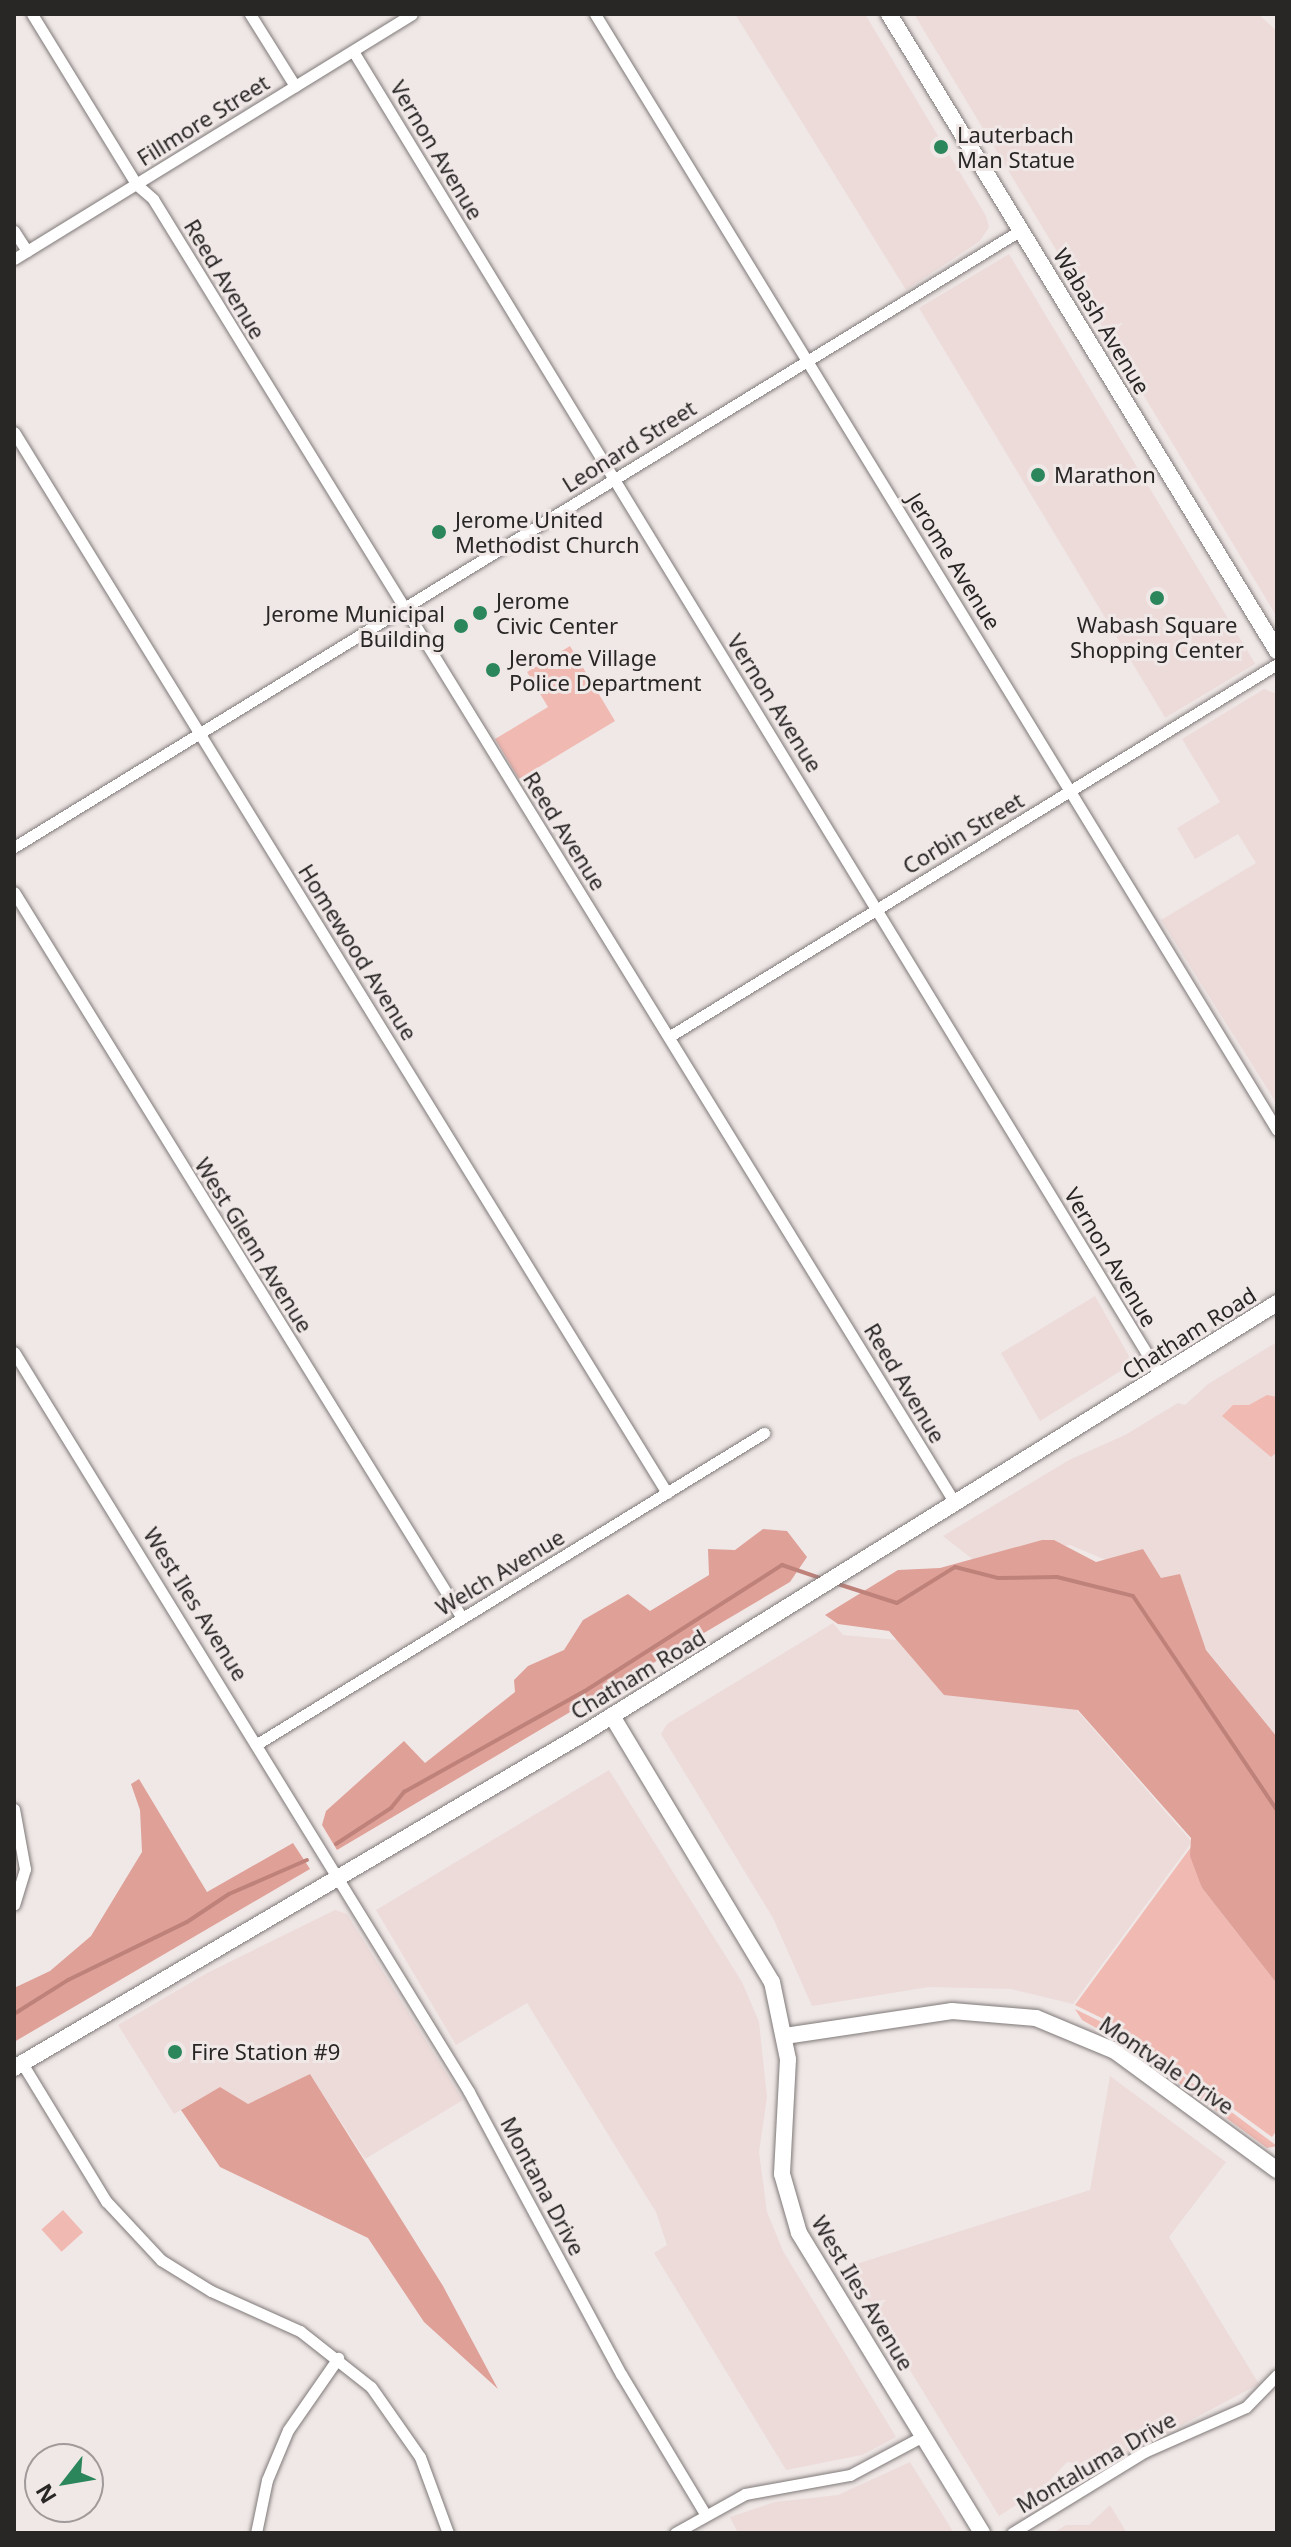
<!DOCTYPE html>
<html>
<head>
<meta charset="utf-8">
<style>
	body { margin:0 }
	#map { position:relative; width:1291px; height:2547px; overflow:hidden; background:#f0e8e7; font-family:"Noto Sans",sans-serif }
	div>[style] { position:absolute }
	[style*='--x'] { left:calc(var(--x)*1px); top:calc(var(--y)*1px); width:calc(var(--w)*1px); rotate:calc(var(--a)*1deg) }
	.built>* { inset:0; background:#ecdbd9; transform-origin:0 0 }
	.green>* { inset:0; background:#f0b9b2; transform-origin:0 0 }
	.forest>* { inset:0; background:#dfa098 }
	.stream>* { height:4px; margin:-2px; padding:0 2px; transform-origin:2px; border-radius:2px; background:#be827a }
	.roads { filter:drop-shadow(0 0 2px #7f7978) drop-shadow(0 0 2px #7f7978) }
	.street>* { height:11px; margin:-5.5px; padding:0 5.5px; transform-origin:5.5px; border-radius:5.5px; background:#fff }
	.secondary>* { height:16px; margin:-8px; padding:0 8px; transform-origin:8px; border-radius:8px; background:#fff }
	.primary>* { height:16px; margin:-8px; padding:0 8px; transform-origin:8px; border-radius:8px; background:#fff }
	.dots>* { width:22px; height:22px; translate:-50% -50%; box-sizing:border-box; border:4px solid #f0e8e7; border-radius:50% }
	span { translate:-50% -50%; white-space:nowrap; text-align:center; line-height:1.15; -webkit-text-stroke:6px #f0e8e7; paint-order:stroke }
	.street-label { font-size:22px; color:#292626 }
	.poi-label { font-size:22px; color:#292626 }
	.left { translate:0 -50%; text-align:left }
	.right { translate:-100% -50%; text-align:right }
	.frame { position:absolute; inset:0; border:16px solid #292626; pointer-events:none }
	.north { position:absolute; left:24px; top:2443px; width:80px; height:80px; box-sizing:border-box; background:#f0e8e7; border:2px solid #a09a9a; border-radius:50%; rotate:239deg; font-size:22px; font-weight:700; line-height:32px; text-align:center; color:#292626 }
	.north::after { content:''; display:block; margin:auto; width:28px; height:36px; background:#2b865c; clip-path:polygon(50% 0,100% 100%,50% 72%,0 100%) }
</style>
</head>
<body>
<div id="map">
	<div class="built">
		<i style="clip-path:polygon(735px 14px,865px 14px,986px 216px,989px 227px,980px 241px,906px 290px)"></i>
		<i style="clip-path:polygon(914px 14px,1258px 14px,1277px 31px,1277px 617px)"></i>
		<i style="left:1009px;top:254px;width:478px;height:105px;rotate:59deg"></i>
		<i style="clip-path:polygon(1264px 689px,1277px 694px,1277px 1104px,1161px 920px,1256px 863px,1238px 834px,1195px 859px,1177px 828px,1220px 802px,1182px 739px)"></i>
		<i style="clip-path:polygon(1095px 1296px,1129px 1356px,1127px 1367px,1040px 1421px,1001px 1353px)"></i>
		<i style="clip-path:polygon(1277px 1342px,1277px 1737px,1195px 1636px,1132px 1571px,1070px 1545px,976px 1562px,943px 1536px,1069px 1460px,1125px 1435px,1178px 1403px,1185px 1405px,1208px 1384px)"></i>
		<i style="clip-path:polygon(833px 1623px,843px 1635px,909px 1641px,1075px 1708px,1192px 1842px,1073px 2004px,1011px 1989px,929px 1987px,812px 2006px,773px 1918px,661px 1734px,667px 1724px)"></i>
		<i style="clip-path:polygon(609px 1770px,742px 1982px,759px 2022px,767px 2097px,759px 2152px,767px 2212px,783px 2251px,896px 2437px,862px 2455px,786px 2470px,654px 2253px,667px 2245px,656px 2212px,527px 2003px,456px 2045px,376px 1910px)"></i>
		<i style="clip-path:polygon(335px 1910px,347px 1914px,463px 2100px,365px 2159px,310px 2074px,247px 2105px,220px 2087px,174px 2114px,118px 2025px,207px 1973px)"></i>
		<i style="clip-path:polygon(1110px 2076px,1226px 2162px,1169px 2237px,1259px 2384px,1101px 2468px,1067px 2462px,1044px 2487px,999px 2516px,847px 2267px,1090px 2190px)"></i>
		<i style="clip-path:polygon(910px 2462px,954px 2533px,738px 2533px,730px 2517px,775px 2502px,838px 2495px)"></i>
		<i style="clip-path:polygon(1110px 2505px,1127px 2533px,1053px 2533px,1066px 2525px,1089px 2525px)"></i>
	</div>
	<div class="green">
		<i style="clip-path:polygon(570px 646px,615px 721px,519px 779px,495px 739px,548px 707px,527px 672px)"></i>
		<i style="clip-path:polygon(1267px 1395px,1277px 1397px,1277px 1452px,1271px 1457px,1222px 1416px,1233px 1405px,1249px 1405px)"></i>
		<i style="clip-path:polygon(1191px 1847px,1202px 1888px,1277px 1984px,1277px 2130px,1272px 2137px,1122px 2028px,1075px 2005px)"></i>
		<i style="clip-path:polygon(1075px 2009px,1128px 2035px,1277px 2146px,1267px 2148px,1130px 2047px,1082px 2020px)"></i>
		<i style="left:63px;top:2210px;width:30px;height:29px;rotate:48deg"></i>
	</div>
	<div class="forest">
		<i style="clip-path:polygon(763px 1529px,787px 1531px,807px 1557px,790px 1582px,337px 1850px,322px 1825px,326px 1811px,404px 1741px,425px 1763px,515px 1692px,514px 1680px,528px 1666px,564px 1650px,583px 1620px,628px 1594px,650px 1611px,709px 1575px,708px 1549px,735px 1550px)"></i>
		<i style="clip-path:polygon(1042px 1540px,1054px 1540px,1096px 1562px,1143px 1549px,1161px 1578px,1180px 1574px,1206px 1650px,1277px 1737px,1277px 1984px,1202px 1888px,1190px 1856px,1191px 1838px,1078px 1710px,944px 1695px,889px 1631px,838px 1624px,825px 1615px,898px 1570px,940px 1568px)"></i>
		<i style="clip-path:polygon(139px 1779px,207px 1892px,293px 1843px,310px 1869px,14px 2042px,14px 1988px,50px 1971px,91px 1936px,142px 1852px,140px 1810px,131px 1784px)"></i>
		<i style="clip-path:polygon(310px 2074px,443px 2286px,498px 2389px,424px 2322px,368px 2238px,220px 2167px,181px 2110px,220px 2087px,248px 2104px)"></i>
	</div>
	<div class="stream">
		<i style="--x:835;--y:1583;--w:65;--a:17.9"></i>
		<i style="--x:897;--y:1603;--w:68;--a:-31.8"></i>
		<i style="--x:955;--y:1567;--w:44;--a:14.3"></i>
		<i style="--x:998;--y:1578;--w:59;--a:-1"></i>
		<i style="--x:1057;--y:1577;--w:78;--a:14"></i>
		<i style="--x:1133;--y:1596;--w:258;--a:56.1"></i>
		<i style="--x:336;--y:1844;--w:66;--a:-33.2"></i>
		<i style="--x:391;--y:1808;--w:21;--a:-51"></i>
		<i style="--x:404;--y:1792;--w:207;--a:-29.2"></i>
		<i style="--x:585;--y:1691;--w:234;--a:-32.6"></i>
		<i style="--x:782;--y:1565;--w:43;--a:18.9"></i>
		<i style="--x:14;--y:2014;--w:64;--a:-32.2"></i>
		<i style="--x:68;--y:1980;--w:132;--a:-26"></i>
		<i style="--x:187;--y:1922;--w:50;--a:-33.7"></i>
		<i style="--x:229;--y:1894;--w:85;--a:-23.6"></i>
	</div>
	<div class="roads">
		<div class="street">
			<i style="--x:32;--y:14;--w:199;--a:58.5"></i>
			<i style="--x:136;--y:184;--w:23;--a:41"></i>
			<i style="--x:153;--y:199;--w:1531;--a:58.41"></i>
			<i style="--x:250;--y:14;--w:85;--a:58"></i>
			<i style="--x:595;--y:14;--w:1308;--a:58.57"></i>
			<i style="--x:353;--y:51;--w:1553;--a:58.64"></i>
			<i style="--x:14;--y:231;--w:24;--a:57"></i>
			<i style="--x:14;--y:259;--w:467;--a:-31.6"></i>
			<i style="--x:14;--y:432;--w:1246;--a:58.39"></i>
			<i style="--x:14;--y:847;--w:1181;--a:-31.5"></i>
			<i style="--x:14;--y:892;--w:853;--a:58.32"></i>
			<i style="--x:670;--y:1036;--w:712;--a:-31.5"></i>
			<i style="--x:14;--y:1352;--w:869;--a:58.41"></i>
			<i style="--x:469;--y:2092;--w:320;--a:61.7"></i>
			<i style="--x:621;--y:2374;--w:163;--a:59"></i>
			<i style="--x:257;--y:1744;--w:595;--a:-31.53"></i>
			<i style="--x:14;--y:1809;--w:61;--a:79.6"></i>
			<i style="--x:25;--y:1869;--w:37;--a:107"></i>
			<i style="--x:22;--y:2063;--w:162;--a:58.7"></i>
			<i style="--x:106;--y:2201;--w:81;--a:47"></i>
			<i style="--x:161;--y:2260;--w:59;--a:31.8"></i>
			<i style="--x:211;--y:2291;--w:98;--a:24.2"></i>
			<i style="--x:300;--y:2331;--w:90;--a:38.3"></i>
			<i style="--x:371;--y:2387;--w:85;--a:55"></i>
			<i style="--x:420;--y:2457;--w:81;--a:69.8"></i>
			<i style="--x:256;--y:2533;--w:54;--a:-78.3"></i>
			<i style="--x:267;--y:2480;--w:54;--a:-67.2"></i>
			<i style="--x:288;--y:2430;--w:88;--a:-55.2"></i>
			<i style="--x:675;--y:2533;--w:80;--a:-29.1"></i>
			<i style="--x:745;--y:2494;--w:107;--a:-10.3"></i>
			<i style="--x:850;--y:2475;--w:83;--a:-28.1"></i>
			<i style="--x:1012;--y:2533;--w:155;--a:-31.5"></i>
			<i style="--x:1144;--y:2452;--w:111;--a:-23.8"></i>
			<i style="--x:1246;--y:2407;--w:45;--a:-45.9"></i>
		</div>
		<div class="secondary">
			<i style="--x:612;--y:1716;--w:310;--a:59"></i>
			<i style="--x:772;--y:1982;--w:79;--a:78.3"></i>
			<i style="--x:788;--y:2059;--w:115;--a:93"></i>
			<i style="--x:782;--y:2174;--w:61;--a:73.9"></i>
			<i style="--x:799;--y:2233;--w:351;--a:58.6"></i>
			<i style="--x:785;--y:2036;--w:169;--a:-8.5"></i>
			<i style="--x:952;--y:2011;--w:84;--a:4.8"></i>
			<i style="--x:1036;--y:2018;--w:86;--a:22.7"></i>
			<i style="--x:1115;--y:2051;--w:201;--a:36.3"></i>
			<i style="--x:14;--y:2068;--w:658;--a:-30.43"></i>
			<i style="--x:581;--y:1735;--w:819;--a:-31.83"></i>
		</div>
		<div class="primary">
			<i style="--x:889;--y:14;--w:746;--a:58.65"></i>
		</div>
	</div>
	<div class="dots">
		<i style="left:941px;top:147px;background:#2b865c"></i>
		<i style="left:1038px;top:475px;background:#2b865c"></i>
		<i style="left:439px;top:532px;background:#2b865c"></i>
		<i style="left:1157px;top:598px;background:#2b865c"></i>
		<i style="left:480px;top:613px;background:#2b865c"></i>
		<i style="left:461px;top:626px;background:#2b865c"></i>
		<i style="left:493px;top:670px;background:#2b865c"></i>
		<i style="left:175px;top:2052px;background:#2b865c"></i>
	</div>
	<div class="street-label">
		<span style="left:203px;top:120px;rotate:-32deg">Fillmore Street</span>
		<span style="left:437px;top:150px;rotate:59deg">Vernon Avenue</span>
		<span style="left:225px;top:279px;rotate:59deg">Reed Avenue</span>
		<span style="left:1102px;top:321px;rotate:59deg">Wabash Avenue</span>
		<span style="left:629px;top:446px;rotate:-32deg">Leonard Street</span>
		<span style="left:954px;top:561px;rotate:58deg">Jerome Avenue</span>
		<span style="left:775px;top:703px;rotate:58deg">Vernon Avenue</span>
		<span style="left:565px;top:831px;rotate:58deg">Reed Avenue</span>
		<span style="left:963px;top:833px;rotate:-31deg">Corbin Street</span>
		<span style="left:358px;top:952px;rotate:58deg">Homewood Avenue</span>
		<span style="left:254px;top:1245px;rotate:58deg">West Glenn Avenue</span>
		<span style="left:1111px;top:1257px;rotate:59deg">Vernon Avenue</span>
		<span style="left:1189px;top:1333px;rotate:-32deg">Chatham Road</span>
		<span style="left:905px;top:1383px;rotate:59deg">Reed Avenue</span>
		<span style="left:500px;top:1572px;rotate:-31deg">Welch Avenue</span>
		<span style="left:196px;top:1604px;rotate:58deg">West Iles Avenue</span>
		<span style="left:638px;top:1674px;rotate:-31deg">Chatham Road</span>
		<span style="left:1167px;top:2065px;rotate:34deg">Montvale Drive</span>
		<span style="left:543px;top:2186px;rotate:62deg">Montana Drive</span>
		<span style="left:863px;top:2293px;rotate:59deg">West Iles Avenue</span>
		<span style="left:1096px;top:2462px;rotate:-30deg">Montaluma Drive</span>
	</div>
	<div class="poi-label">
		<span class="left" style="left:957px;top:147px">Lauterbach<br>Man Statue</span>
		<span class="left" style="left:1054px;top:475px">Marathon</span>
		<span class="left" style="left:455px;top:532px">Jerome United<br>Methodist Church</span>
		<span class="left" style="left:496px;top:613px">Jerome<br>Civic Center</span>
		<span class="right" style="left:445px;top:626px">Jerome Municipal<br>Building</span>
		<span style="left:1157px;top:637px">Wabash Square<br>Shopping Center</span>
		<span class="left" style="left:509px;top:670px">Jerome Village<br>Police Department</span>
		<span class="left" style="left:191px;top:2052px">Fire Station #9</span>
	</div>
	<div class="frame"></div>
	<div class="north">N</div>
</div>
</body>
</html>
